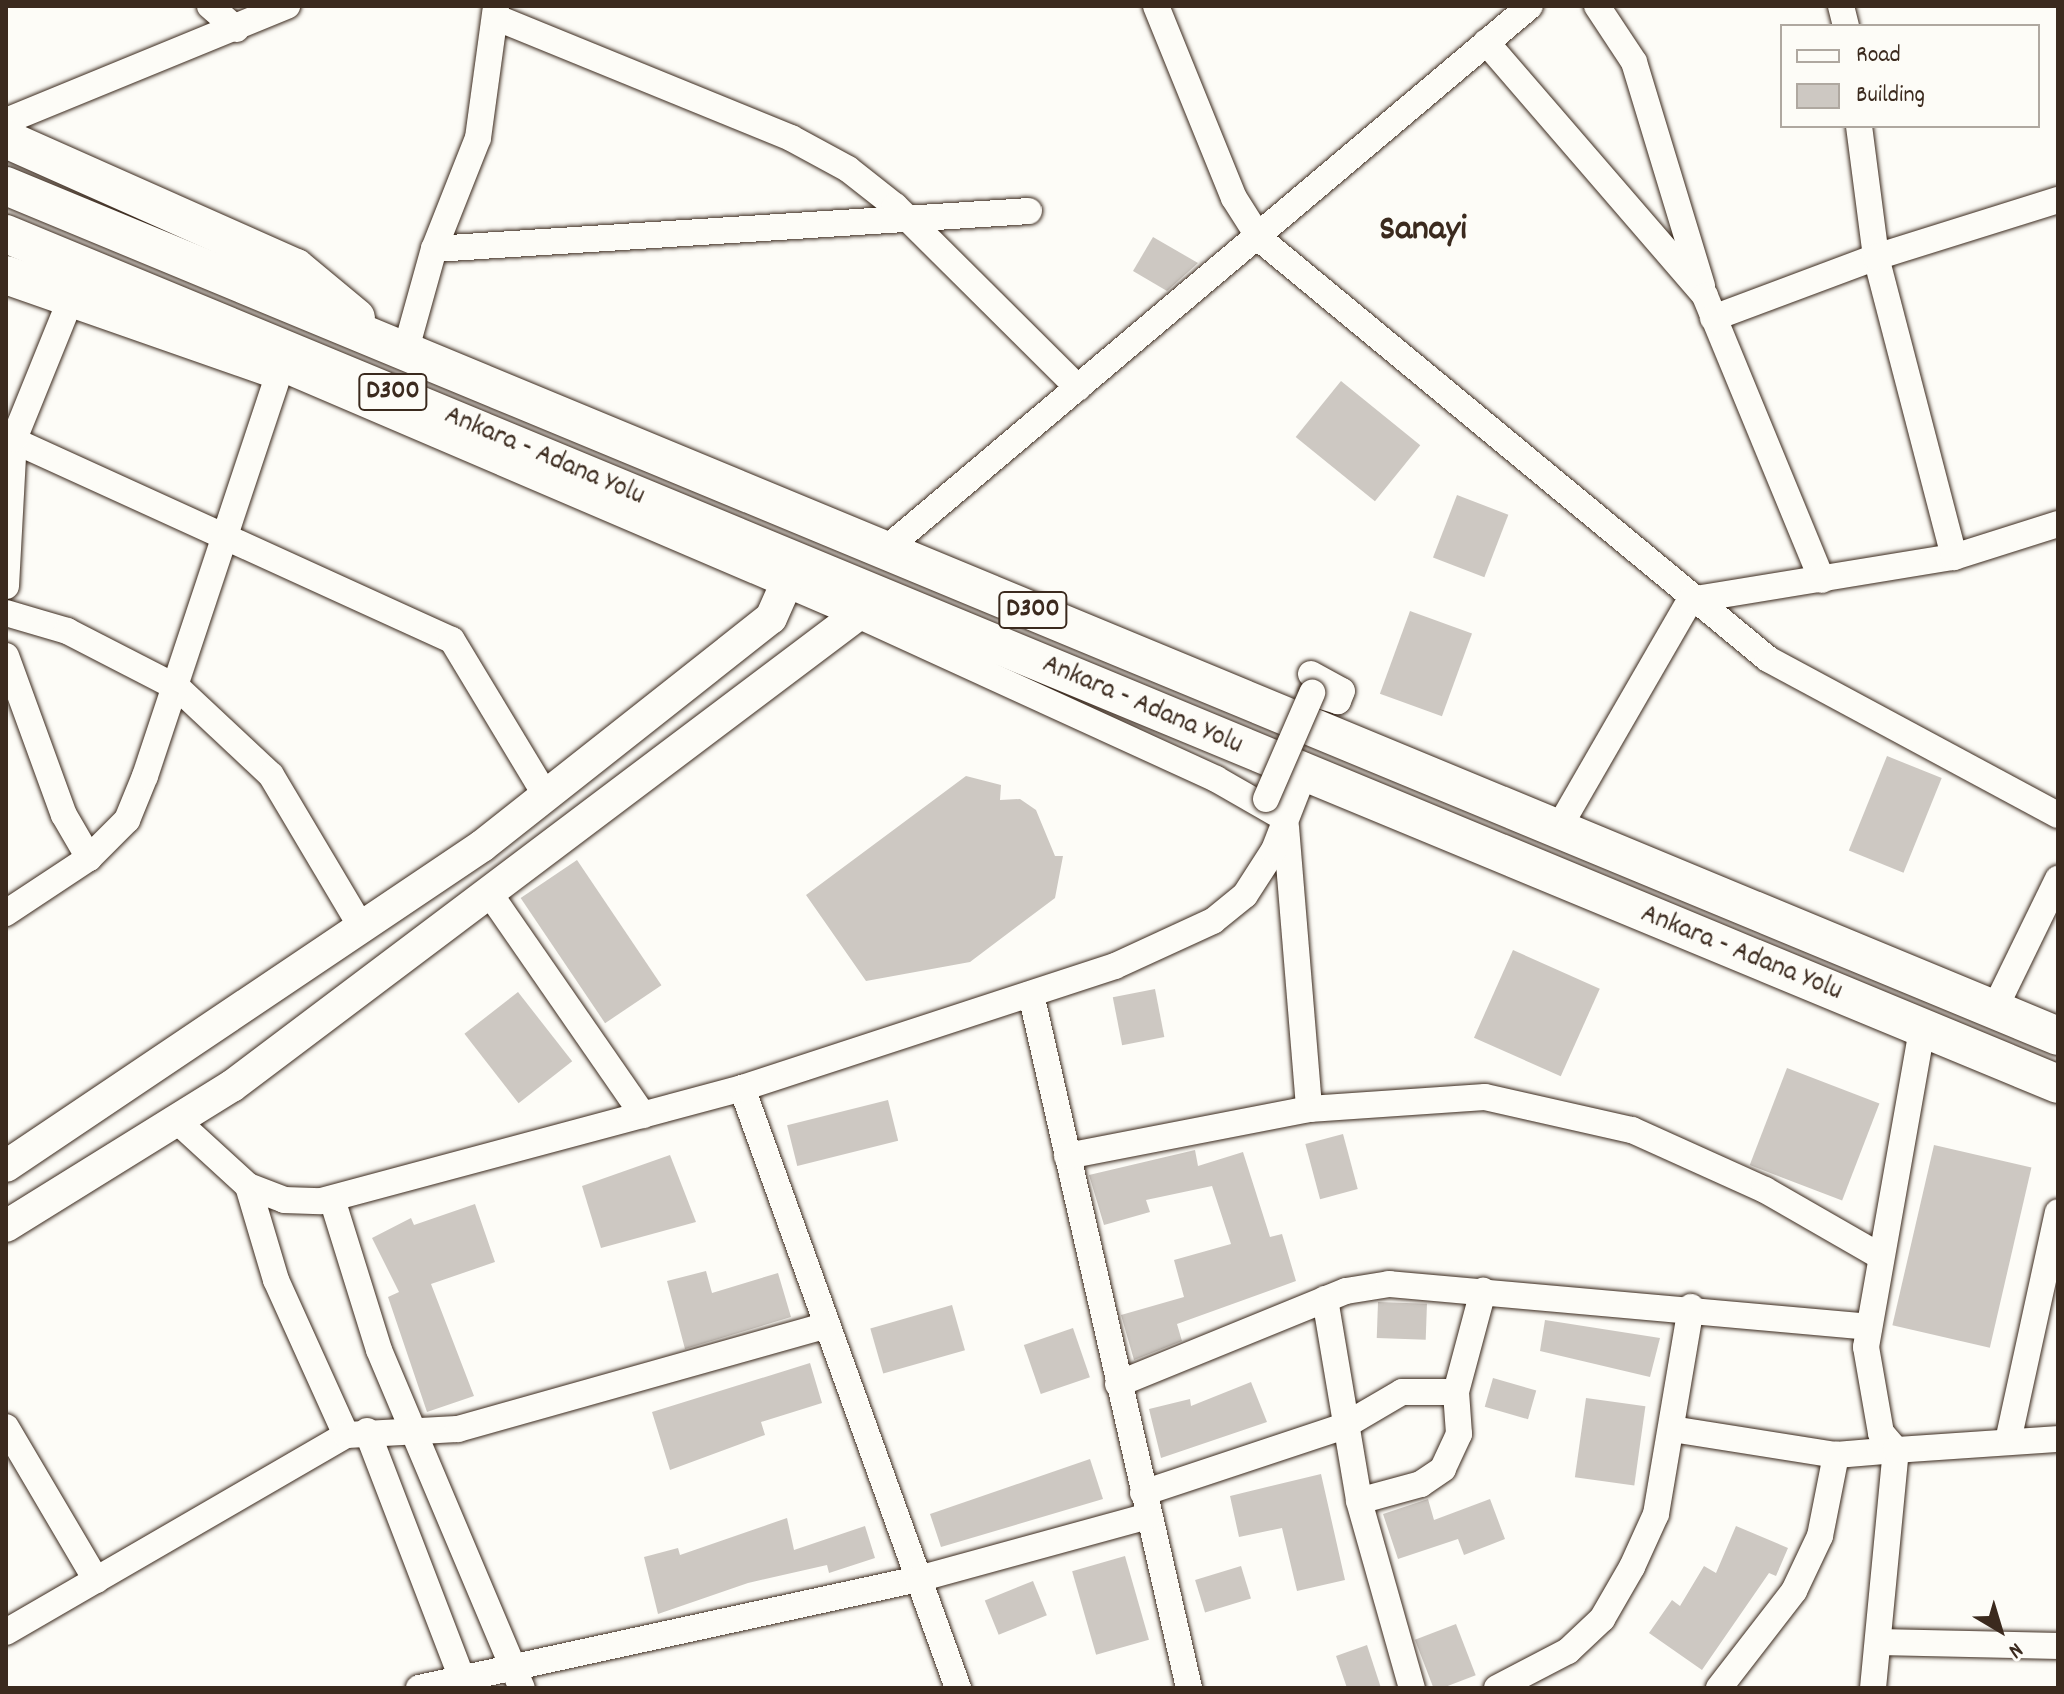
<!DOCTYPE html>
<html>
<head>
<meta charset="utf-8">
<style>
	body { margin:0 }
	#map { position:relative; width:2064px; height:1694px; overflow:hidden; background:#fdfcf7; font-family:Dekko,sans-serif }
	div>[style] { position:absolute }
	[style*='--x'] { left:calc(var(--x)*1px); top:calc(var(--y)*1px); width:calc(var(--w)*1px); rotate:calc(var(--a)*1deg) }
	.building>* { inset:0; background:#cdc8c2; transform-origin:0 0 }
	.roads { filter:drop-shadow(0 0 2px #3b2a1e) drop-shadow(0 0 2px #3b2a1e) }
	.minor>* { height:26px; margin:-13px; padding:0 13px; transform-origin:13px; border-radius:13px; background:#fdfcf7 }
	.major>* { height:32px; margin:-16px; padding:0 16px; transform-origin:16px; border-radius:16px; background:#fdfcf7 }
	.highway>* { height:38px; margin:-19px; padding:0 19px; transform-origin:19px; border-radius:19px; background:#fdfcf7 }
	.bridges { filter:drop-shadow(0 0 2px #3b2a1e) drop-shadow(0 0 2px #3b2a1e) }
	.minor-bridge>* { height:26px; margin:-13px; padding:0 13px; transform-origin:13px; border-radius:13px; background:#fdfcf7 }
	span { translate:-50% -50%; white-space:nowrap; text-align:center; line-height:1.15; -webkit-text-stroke:6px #fdfcf7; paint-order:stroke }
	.shield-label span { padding:2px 6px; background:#fdfcf7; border:2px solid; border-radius:6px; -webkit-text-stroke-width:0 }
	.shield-label { font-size:26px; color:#3b2a1e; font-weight:700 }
	.street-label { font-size:28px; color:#3b2a1e }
	.district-label { font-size:36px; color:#3b2a1e; font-weight:700 }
	.frame { position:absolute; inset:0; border:8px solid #3b2a1e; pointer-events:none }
	.legend { position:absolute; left:1780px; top:24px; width:260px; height:104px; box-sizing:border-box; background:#fdfcf7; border:2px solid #afa8a0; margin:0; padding:10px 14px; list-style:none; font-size:24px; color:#3b2a1e }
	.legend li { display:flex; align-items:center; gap:16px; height:40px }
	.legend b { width:40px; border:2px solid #afa8a0 }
	.north { position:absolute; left:1960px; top:1590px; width:80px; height:80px; -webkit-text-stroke:6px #fdfcf7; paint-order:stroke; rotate:142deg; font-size:22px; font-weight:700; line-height:32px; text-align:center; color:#3b2a1e }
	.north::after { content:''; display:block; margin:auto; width:28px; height:36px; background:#3b2a1e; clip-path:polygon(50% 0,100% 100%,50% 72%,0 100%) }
</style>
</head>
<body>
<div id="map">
	<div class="building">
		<i style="clip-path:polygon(1153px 237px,1198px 263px,1167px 291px,1133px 271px)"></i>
		<i style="left:1341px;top:381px;width:102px;height:72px;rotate:39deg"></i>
		<i style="left:1457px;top:495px;width:55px;height:67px;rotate:21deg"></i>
		<i style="left:1410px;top:611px;width:66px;height:88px;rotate:20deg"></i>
		<i style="left:1887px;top:756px;width:59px;height:102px;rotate:22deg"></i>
		<i style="clip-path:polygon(966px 776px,1001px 785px,1000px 800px,1020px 799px,1036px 810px,1055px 856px,1063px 856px,1055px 898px,970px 962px,866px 981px,806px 895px)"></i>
		<i style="left:577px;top:860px;width:151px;height:68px;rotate:56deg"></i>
		<i style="left:1513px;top:950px;width:95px;height:96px;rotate:24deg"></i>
		<i style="left:1155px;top:989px;width:49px;height:43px;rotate:79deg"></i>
		<i style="left:518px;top:992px;width:88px;height:68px;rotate:52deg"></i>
		<i style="left:1787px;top:1068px;width:99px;height:104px;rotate:21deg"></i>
		<i style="left:888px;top:1100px;width:42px;height:104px;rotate:76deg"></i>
		<i style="left:1343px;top:1134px;width:57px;height:39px;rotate:75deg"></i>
		<i style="left:1934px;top:1145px;width:100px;height:185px;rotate:13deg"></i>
		<i style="clip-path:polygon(1195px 1150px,1198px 1166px,1243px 1152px,1270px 1237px,1282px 1234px,1296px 1281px,1177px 1324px,1182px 1341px,1134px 1360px,1121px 1315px,1184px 1297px,1174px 1260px,1231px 1244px,1212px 1186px,1146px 1200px,1150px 1212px,1104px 1225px,1089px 1175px)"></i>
		<i style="clip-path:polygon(670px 1155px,696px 1222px,601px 1248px,582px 1186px)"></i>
		<i style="clip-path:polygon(475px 1204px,495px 1262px,431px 1284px,474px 1396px,427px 1412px,388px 1297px,399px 1292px,372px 1238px,411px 1218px,414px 1225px)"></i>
		<i style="clip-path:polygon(706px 1271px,712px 1293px,778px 1273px,791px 1317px,685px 1349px,667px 1281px)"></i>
		<i style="left:1378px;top:1302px;width:49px;height:36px;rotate:2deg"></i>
		<i style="left:952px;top:1305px;width:47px;height:85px;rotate:74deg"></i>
		<i style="clip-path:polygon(1545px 1320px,1660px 1338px,1650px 1377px,1540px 1351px)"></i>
		<i style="left:1073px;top:1328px;width:52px;height:52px;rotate:71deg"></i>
		<i style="clip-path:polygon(810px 1363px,822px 1403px,761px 1422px,765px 1435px,670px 1470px,652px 1412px)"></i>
		<i style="left:1493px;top:1378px;width:45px;height:30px;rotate:16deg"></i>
		<i style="clip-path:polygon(1251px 1382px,1267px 1422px,1161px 1458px,1149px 1409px,1190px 1399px,1191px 1406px)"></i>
		<i style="left:1586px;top:1398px;width:60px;height:80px;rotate:8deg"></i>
		<i style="clip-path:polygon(1090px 1459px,1103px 1499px,941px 1547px,930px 1514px)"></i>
		<i style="clip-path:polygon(1321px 1474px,1345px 1580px,1297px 1591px,1282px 1528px,1239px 1537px,1230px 1496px)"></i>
		<i style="clip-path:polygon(1428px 1499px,1434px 1520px,1490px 1499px,1505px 1539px,1464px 1555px,1458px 1539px,1398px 1559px,1383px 1514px)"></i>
		<i style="clip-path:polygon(787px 1518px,794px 1550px,865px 1526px,875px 1558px,829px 1573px,827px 1565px,748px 1583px,658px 1614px,644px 1557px,678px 1548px,680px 1555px)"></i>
		<i style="clip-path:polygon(1736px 1526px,1788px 1548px,1776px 1576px,1769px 1573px,1702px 1670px,1649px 1633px,1672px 1600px,1680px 1606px,1704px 1566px,1716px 1573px)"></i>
		<i style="left:1125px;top:1556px;width:87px;height:55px;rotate:74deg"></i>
		<i style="left:1241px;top:1566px;width:34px;height:48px;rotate:73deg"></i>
		<i style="left:1033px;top:1581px;width:37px;height:52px;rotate:68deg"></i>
		<i style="left:1456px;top:1624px;width:55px;height:44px;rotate:69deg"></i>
		<i style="clip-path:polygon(1367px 1645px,1381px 1688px,1347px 1688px,1336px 1656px)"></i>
	</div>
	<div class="roads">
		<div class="minor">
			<i style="--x:210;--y:6;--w:35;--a:41"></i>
			<i style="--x:1156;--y:6;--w:207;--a:67.9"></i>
			<i style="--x:1234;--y:198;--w:49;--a:57.6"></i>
			<i style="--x:1260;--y:239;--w:659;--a:39.58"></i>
			<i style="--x:1768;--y:659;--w:329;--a:28.3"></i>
			<i style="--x:1597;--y:6;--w:67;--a:56.5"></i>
			<i style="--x:1634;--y:62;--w:234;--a:73.1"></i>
			<i style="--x:1841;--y:6;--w:21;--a:76"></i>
			<i style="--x:497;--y:18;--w:318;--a:22.2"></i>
			<i style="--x:791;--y:138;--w:65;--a:28.5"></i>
			<i style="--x:848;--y:169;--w:60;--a:38.2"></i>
			<i style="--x:895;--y:206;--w:258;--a:44.8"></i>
			<i style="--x:1486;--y:42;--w:335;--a:49.2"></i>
			<i style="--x:1705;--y:296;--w:307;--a:67.6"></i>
			<i style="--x:6;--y:121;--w:304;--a:-22.3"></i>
			<i style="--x:1859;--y:126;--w:132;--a:82.6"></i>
			<i style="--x:1876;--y:257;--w:310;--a:75.4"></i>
			<i style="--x:434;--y:249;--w:596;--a:-3.65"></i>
			<i style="--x:1713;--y:318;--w:174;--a:-20.5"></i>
			<i style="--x:1876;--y:257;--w:191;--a:-17.4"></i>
			<i style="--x:406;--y:349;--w:104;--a:-74.4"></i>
			<i style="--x:434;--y:249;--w:119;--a:-68.4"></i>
			<i style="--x:478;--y:138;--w:133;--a:-82.2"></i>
			<i style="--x:295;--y:374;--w:612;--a:23.17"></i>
			<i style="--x:858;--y:615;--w:394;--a:24.6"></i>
			<i style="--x:1216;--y:779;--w:78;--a:29.8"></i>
			<i style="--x:6;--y:437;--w:490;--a:24.5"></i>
			<i style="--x:452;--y:640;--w:182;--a:58.9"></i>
			<i style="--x:886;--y:549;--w:842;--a:-40.14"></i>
			<i style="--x:6;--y:586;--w:147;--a:-86.9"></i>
			<i style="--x:14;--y:439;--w:149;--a:-67.9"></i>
			<i style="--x:6;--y:613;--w:64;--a:16.4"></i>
			<i style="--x:67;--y:631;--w:125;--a:27.2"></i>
			<i style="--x:178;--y:688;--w:127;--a:43.1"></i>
			<i style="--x:271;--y:775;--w:178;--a:59.3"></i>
			<i style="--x:6;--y:656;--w:169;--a:70"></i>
			<i style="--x:64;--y:815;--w:50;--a:59.8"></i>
			<i style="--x:89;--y:858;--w:100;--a:146.5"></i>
			<i style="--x:1311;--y:674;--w:35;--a:29"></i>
			<i style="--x:1342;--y:691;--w:11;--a:112"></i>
			<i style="--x:1338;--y:701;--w:27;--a:-163"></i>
			<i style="--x:1286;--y:827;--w:283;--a:85.3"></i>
			<i style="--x:1558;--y:829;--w:264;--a:-60"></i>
			<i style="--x:1690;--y:600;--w:267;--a:-9.3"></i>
			<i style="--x:1954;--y:557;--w:109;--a:-17.6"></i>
			<i style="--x:89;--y:858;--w:54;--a:-45"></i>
			<i style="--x:127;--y:820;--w:48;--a:-67.8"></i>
			<i style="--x:145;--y:776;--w:427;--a:-71.6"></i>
			<i style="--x:490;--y:894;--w:269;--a:55.3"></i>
			<i style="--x:1031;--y:994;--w:712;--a:77.17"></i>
			<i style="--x:1994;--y:1010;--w:146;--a:-64"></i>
			<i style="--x:742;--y:1088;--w:638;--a:70.2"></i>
			<i style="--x:176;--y:1120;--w:98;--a:42.5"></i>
			<i style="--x:248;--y:1186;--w:39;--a:21"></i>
			<i style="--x:284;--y:1200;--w:37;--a:2"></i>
			<i style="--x:321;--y:1201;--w:436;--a:-15"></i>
			<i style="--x:742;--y:1088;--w:392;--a:-18.1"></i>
			<i style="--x:1115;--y:966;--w:108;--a:-24.7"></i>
			<i style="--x:1213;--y:921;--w:41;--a:-39.1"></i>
			<i style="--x:1245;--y:895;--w:54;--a:-57.2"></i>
			<i style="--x:1274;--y:850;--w:83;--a:-68.7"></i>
			<i style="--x:1067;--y:1156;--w:247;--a:-11"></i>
			<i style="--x:1309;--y:1109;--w:176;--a:-3.9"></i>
			<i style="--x:1485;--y:1097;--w:151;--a:12.7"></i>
			<i style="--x:1632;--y:1130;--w:146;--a:24.3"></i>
			<i style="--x:1765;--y:1190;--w:133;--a:29.9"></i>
			<i style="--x:248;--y:1186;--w:98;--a:73.4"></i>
			<i style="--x:276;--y:1280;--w:170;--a:65.7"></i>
			<i style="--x:332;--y:1199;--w:158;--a:72.7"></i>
			<i style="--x:379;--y:1350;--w:367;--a:67.1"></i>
			<i style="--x:1325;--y:1299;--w:205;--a:80.4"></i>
			<i style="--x:1359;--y:1501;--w:194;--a:74.2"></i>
			<i style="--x:1118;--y:1384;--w:246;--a:-22.2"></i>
			<i style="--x:1346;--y:1291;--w:44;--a:-9.2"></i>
			<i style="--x:1389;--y:1284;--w:482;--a:5.1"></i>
			<i style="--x:1456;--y:1392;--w:105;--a:-75"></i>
			<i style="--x:6;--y:1427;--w:178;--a:59.5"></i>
			<i style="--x:1672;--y:1429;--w:166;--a:9"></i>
			<i style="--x:1836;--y:1455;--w:60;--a:-4.8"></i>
			<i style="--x:1896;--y:1450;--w:23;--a:-131"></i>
			<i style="--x:1881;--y:1433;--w:87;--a:-99.9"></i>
			<i style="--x:1866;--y:1347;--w:324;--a:-80"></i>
			<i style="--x:367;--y:1431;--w:265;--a:69"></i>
			<i style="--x:2008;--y:1441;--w:234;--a:-77.7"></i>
			<i style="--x:1143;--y:1493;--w:212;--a:-18.4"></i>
			<i style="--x:1344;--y:1426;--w:67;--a:-30.4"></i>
			<i style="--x:1402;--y:1392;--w:54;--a:0"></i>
			<i style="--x:1456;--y:1392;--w:42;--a:85.9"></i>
			<i style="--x:1459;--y:1434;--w:38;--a:115"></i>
			<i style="--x:1443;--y:1469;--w:27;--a:146"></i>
			<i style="--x:1421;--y:1484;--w:64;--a:164.7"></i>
			<i style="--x:6;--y:1632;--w:393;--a:-30.1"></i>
			<i style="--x:346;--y:1435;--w:112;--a:-3.1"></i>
			<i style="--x:458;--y:1429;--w:383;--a:-15.7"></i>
			<i style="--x:1880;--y:1642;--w:178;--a:1.3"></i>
			<i style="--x:419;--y:1688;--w:511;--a:-12.32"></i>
			<i style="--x:918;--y:1579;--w:239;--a:-15.3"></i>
			<i style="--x:1497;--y:1688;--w:80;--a:-27.5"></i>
			<i style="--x:1568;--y:1651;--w:47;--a:-43.3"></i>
			<i style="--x:1602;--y:1619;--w:60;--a:-60"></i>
			<i style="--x:1632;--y:1567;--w:58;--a:-65.6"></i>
			<i style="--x:1656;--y:1514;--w:210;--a:-80.4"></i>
			<i style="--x:1719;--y:1688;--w:123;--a:-52.3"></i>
			<i style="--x:1794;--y:1591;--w:61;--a:-64.7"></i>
			<i style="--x:1820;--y:1536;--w:83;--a:-78.8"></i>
			<i style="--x:1873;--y:1688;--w:239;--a:-84.5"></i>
			<i style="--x:1896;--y:1450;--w:162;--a:-3.9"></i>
		</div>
		<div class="major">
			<i style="--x:6;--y:1166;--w:574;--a:-33.91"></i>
			<i style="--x:482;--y:846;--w:368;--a:-38.3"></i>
			<i style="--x:771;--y:618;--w:35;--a:-66"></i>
			<i style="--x:785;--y:586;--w:31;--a:-103"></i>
			<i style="--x:6;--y:1226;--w:266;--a:-31.8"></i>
			<i style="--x:232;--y:1086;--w:813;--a:-37"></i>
		</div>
		<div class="highway">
			<i style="--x:6;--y:139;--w:317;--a:24"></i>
			<i style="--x:296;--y:268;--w:78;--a:39.8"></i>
			<i style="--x:6;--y:186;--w:2221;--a:22.5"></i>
			<i style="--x:6;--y:234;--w:2221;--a:22.5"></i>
			<i style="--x:6;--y:275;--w:281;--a:19.3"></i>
		</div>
	</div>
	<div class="bridges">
		<div class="minor-bridge">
			<i style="--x:1266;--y:799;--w:116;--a:-66.5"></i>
		</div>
	</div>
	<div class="shield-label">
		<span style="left:393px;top:392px">D300</span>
		<span style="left:1033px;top:610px">D300</span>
	</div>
	<div class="street-label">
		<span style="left:544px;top:457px;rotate:23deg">Ankara - Adana Yolu</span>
		<span style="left:1142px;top:706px;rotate:23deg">Ankara - Adana Yolu</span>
		<span style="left:1741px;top:954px;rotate:22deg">Ankara - Adana Yolu</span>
	</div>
	<div class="district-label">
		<span style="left:1423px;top:232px">Sanayi</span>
	</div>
	<div class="frame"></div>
	<ul class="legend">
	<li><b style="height:10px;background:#fdfcf7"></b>Road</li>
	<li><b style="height:22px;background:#cdc8c2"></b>Building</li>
	</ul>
	<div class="north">N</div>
</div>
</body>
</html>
